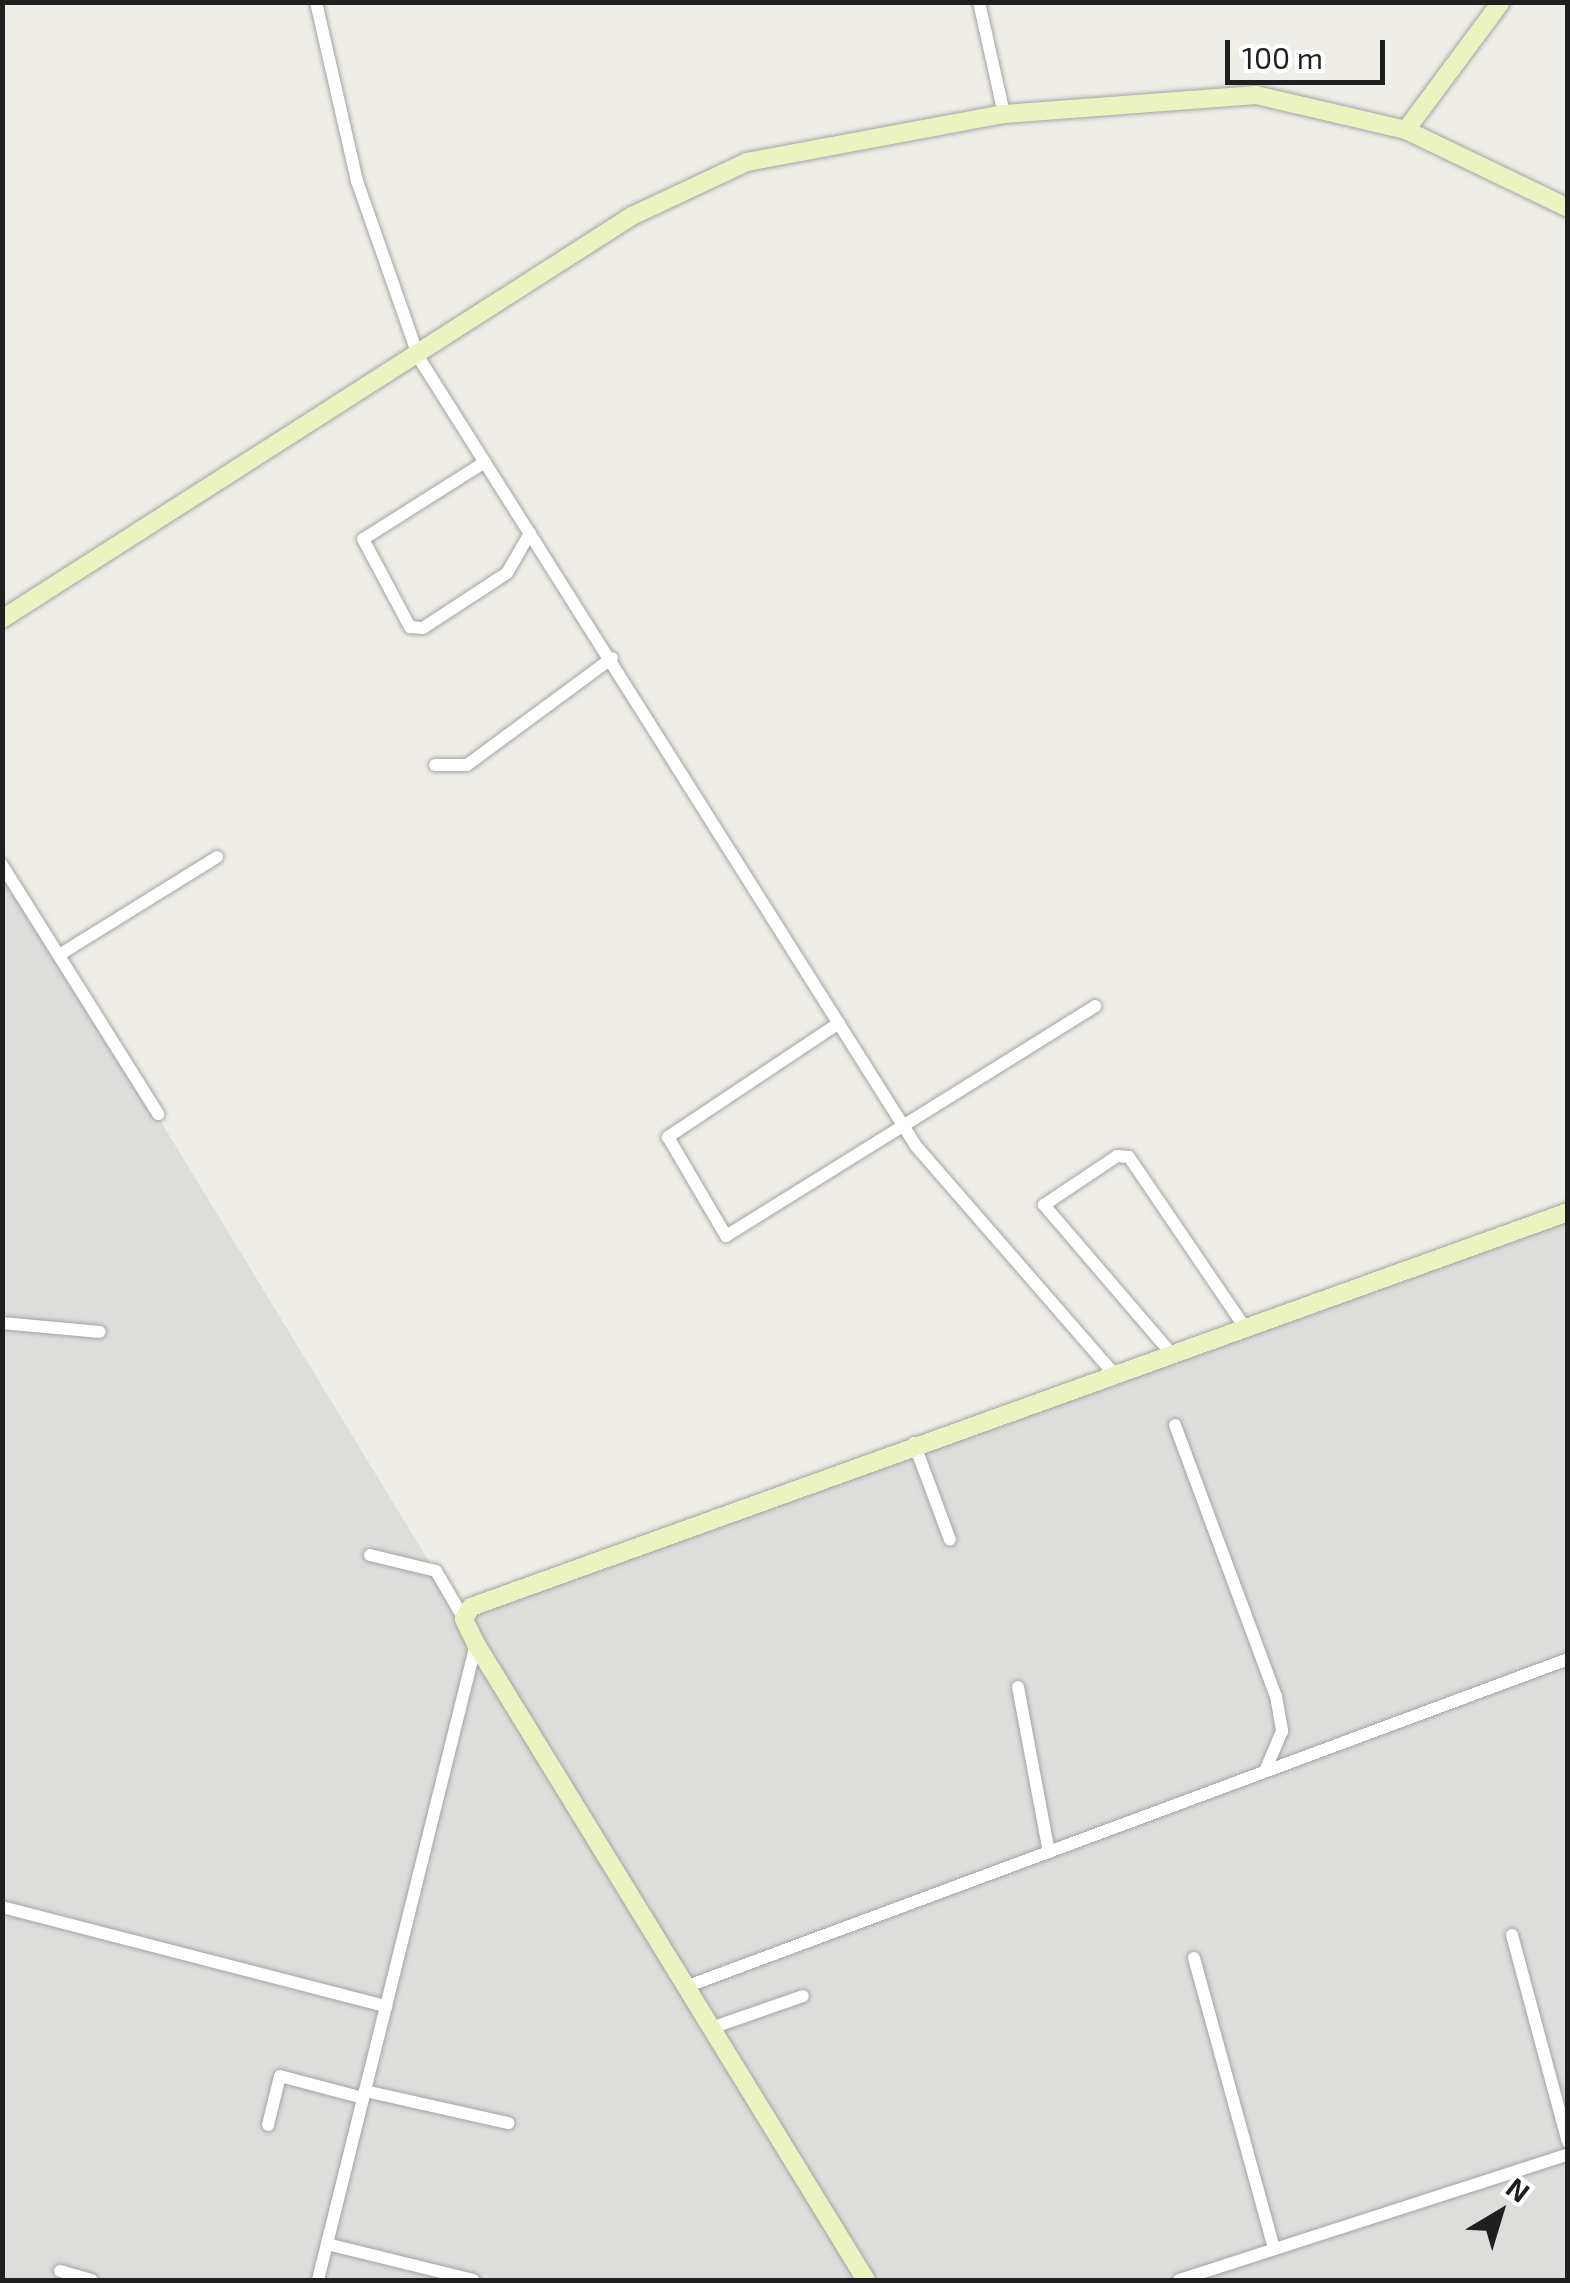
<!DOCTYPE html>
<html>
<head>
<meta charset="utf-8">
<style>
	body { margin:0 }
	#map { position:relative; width:1570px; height:2283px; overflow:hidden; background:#efede7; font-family:"Exo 2",sans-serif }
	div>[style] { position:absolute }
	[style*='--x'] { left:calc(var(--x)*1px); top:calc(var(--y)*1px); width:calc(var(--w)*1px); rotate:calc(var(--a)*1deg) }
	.residential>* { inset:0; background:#dddddc }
	.roads { filter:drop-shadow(0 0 2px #a3a3a3) drop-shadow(0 0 2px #a3a3a3) }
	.street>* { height:12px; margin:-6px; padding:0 6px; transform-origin:6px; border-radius:6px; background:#fff }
	.secondary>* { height:18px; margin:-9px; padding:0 9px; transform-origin:9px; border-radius:9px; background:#ebf4c0 }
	span { translate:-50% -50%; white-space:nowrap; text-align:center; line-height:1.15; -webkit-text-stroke:10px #fff; paint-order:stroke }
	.frame { position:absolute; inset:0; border:5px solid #1f1f1f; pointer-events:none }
	.north { position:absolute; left:1450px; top:2163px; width:100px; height:100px; -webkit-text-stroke:8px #fff; paint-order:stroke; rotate:38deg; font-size:28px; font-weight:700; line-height:40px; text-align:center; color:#1f1f1f }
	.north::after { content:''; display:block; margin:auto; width:35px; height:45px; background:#1f1f1f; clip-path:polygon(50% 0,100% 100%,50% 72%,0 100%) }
	.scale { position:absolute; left:1225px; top:40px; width:160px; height:45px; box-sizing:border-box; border:5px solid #1f1f1f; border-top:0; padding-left:12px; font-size:30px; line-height:35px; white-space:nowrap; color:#1f1f1f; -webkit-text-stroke:8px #fff; paint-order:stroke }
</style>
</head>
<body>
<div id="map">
	<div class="residential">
		<i style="clip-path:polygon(2px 861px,464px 1619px,1567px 1222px,1567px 2280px,3px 2280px)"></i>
	</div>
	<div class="roads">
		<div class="street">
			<i style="--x:316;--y:2;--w:184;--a:77.1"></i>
			<i style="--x:357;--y:181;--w:188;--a:70.7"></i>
			<i style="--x:419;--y:358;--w:932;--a:57.76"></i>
			<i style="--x:916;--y:1146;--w:301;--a:49"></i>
			<i style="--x:979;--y:2;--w:115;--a:77.4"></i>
			<i style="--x:485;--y:462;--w:144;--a:147.7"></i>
			<i style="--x:363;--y:539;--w:100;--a:61.9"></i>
			<i style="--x:410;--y:627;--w:13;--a:4"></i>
			<i style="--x:423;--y:628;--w:100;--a:-33.2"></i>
			<i style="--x:507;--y:573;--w:46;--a:-60.1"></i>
			<i style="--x:435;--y:765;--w:32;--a:0"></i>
			<i style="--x:467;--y:765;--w:180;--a:-36.4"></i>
			<i style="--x:2;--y:865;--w:294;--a:57.9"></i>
			<i style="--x:59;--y:955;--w:186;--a:-31.8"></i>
			<i style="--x:839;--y:1023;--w:206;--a:146.3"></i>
			<i style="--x:668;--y:1137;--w:115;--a:59.6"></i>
			<i style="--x:726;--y:1236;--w:435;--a:-31.9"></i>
			<i style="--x:2;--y:1323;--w:98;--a:5.2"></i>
			<i style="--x:1170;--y:1352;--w:194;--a:-130.6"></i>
			<i style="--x:1044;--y:1205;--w:88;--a:-33.9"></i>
			<i style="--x:1117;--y:1156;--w:12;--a:5"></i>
			<i style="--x:1129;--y:1157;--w:204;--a:55.8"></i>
			<i style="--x:1175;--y:1425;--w:289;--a:69.6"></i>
			<i style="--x:1276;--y:1696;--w:36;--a:80"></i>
			<i style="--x:1282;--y:1731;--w:43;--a:113"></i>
			<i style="--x:914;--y:1443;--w:103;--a:69.6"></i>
			<i style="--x:370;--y:1555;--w:68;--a:13.6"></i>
			<i style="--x:436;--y:1571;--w:56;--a:59.7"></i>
			<i style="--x:1018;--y:1687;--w:168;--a:79.4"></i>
			<i style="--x:2;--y:1907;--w:397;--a:14.5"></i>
			<i style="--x:1512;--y:1935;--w:214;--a:74.9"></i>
			<i style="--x:1194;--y:1958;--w:302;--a:74.6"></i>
			<i style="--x:688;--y:1986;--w:939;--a:-20.38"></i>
			<i style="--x:714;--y:2027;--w:94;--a:-19.2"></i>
			<i style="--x:365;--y:2091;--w:147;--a:12.6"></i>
			<i style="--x:268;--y:2125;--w:50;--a:-76.2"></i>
			<i style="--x:280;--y:2076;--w:86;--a:14.8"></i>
			<i style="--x:327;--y:2244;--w:151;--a:13.8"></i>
			<i style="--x:60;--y:2271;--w:33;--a:16"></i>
			<i style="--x:318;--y:2280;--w:655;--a:-76.05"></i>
			<i style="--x:1179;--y:2280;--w:409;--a:-17.9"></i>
		</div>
		<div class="secondary">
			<i style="--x:1406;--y:130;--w:159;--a:-53.4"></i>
			<i style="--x:2;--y:619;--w:748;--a:-32.61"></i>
			<i style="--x:632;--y:216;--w:127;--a:-25.2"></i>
			<i style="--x:747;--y:162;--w:261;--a:-10.6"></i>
			<i style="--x:1004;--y:114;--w:253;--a:-4.3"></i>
			<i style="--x:1256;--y:95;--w:154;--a:13.1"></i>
			<i style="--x:1406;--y:130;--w:180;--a:25.7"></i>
			<i style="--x:866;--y:2280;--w:746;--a:-121.52"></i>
			<i style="--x:476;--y:1644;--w:28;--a:-116"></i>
			<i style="--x:464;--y:1619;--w:14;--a:-60"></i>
			<i style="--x:471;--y:1607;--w:1166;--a:-19.8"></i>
		</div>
	</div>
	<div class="frame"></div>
	<div class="north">N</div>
	<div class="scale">100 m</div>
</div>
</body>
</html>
